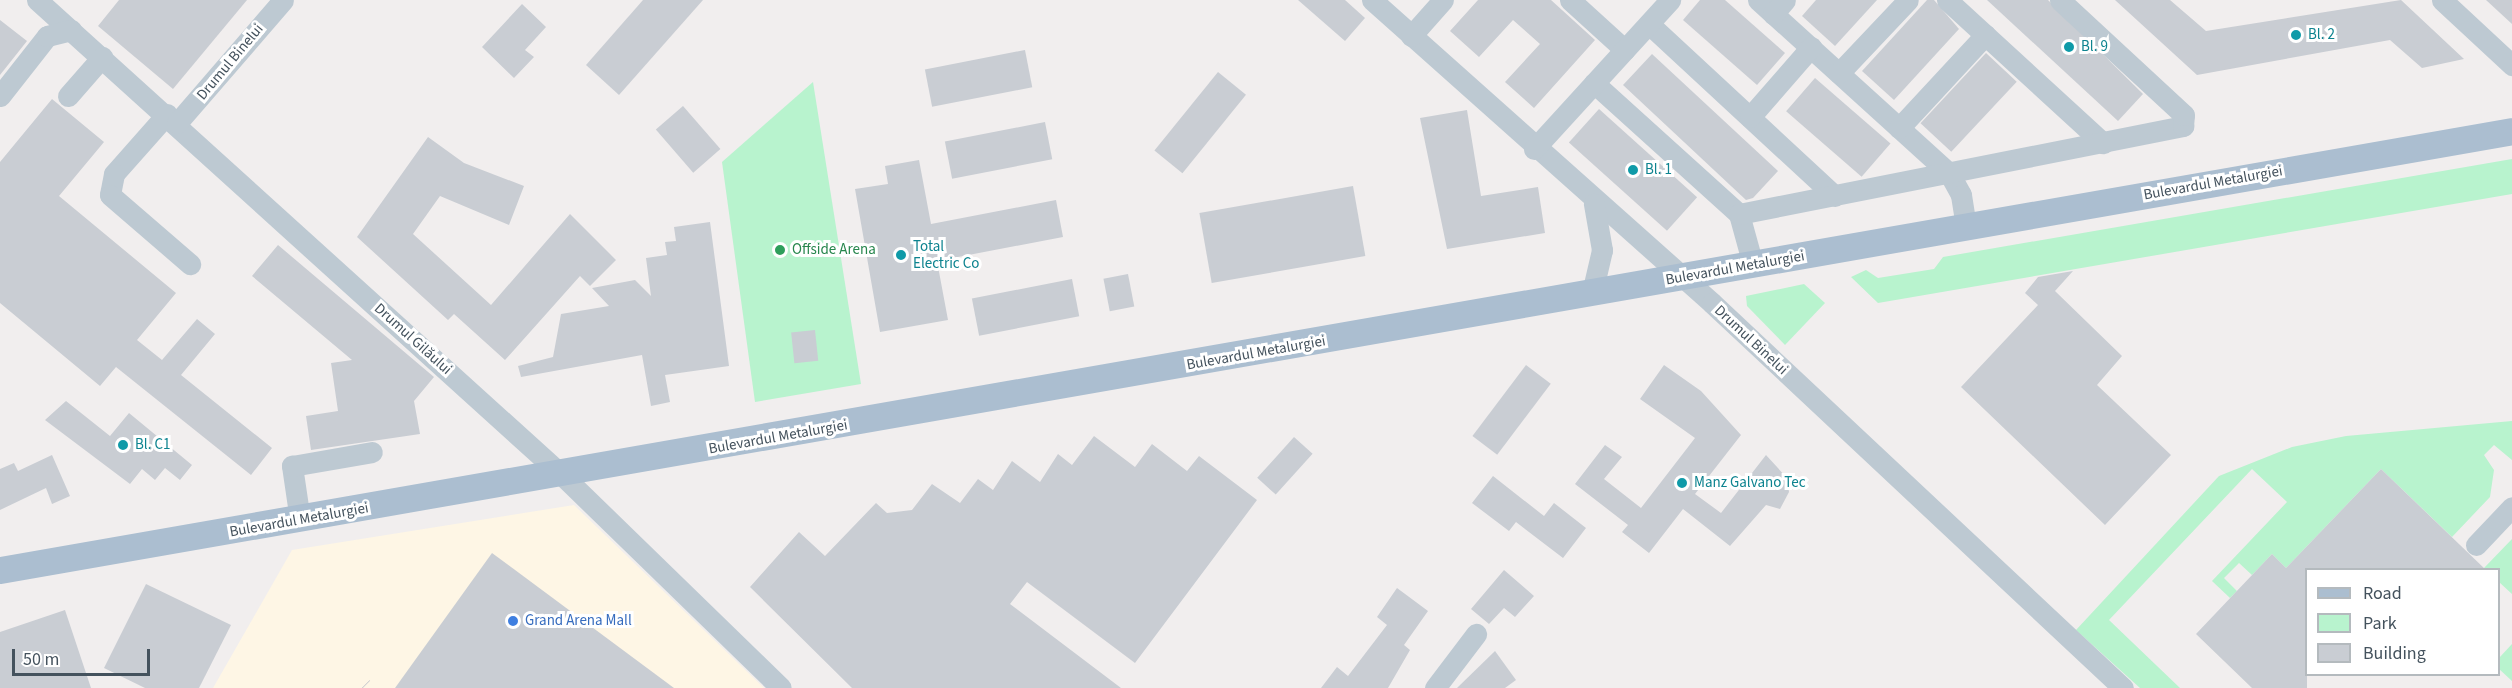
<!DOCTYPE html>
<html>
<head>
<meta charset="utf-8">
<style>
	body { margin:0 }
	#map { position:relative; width:2512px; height:688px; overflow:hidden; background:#f1eeee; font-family:"Source Sans 3",sans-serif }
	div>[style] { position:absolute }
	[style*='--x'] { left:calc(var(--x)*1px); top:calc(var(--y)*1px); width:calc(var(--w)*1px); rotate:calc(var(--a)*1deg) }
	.commercial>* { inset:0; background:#fef6e5 }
	.green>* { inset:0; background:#b8f3ce }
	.building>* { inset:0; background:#c9cdd3; transform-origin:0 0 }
	.minor-tunnel>* { height:21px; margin-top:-10.5px; transform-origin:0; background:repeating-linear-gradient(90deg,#cecfd1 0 21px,transparent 0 31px) }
	.minor>* { height:21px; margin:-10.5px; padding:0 10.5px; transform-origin:10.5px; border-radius:10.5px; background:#bdc9d2 }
	.major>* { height:27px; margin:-13.5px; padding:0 13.5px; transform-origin:13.5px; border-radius:13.5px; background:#abbed0 }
	.dots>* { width:16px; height:16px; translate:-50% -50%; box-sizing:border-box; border:3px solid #fff; border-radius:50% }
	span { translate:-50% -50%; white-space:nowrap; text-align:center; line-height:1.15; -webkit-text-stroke:6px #fff; paint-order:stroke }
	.culture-label { font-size:15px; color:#0d838f }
	.left { translate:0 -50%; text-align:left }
	.street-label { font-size:15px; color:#44525d }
	.leisure-label { font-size:15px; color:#27864d }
	.shop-label { font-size:15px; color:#366cbe }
	.legend { position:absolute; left:2305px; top:568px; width:195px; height:108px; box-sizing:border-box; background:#fff; border:2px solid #b4babe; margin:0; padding:8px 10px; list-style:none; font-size:18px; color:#44525d }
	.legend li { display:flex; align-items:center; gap:12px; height:30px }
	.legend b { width:30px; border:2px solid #b4babe }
	.scale { position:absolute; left:12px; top:649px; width:138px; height:27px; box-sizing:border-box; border:3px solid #44525d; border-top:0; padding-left:8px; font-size:18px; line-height:21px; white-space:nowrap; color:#44525d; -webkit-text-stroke:4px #fff; paint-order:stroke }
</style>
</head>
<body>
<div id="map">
	<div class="commercial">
		<i style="clip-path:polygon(574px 505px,764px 688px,213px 688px,292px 550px)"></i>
	</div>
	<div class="green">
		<i style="clip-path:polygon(813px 82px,861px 384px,755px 402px,722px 162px)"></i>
		<i style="clip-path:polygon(2512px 159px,2512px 194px,1878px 303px,1851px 277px,1866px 270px,1878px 278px,1934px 269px,1943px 257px)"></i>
		<i style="clip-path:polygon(1804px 284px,1825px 303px,1785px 345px,1747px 306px,1746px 296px)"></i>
		<i style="clip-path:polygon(2512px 421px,2512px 460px,2494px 445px,2484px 455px,2494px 470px,2490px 497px,2452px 537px,2381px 469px,2286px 568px,2272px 554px,2252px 575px,2239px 563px,2224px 578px,2237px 591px,2230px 598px,2212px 581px,2287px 502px,2252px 469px,2109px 620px,2180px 688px,2140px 688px,2076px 630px,2219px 476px,2292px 447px,2346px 436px)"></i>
		<i style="clip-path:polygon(2512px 539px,2512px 594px,2499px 582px,2498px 570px,2484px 568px)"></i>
		<i style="clip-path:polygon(2512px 644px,2512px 681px,2498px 668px,2499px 658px)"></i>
	</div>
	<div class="building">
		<i style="clip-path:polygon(119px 0,247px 0,173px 89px,98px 26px)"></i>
		<i style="clip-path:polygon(643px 0,703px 0,619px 95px,586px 65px)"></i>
		<i style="clip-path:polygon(1298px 0,1345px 0,1365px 18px,1345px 41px)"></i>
		<i style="clip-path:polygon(1478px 0,1551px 0,1595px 40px,1534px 108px,1505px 82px,1540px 44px,1513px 20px,1479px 57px,1450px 31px)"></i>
		<i style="clip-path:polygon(1700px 0,1725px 0,1785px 53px,1757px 85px,1683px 20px)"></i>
		<i style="clip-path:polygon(1816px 0,1877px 0,1835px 46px,1802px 16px)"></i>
		<i style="clip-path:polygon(1927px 0,1934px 0,1959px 29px,1894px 100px,1862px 71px)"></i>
		<i style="clip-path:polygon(1987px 0,2048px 0,2143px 94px,2118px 121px)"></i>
		<i style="clip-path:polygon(2115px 0,2170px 0,2206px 31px,2401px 0,2464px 59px,2422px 68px,2390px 40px,2197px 75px)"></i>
		<i style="clip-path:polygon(2486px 0,2512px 0,2512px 24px)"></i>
		<i style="clip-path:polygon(522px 4px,546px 27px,525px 50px,534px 57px,514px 78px,482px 47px)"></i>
		<i style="clip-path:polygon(0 20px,27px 41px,0 75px)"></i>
		<i style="left:1025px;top:50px;width:38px;height:102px;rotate:79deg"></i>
		<i style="left:1986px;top:53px;width:42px;height:96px;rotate:43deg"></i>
		<i style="clip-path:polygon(1652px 54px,1778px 171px,1753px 198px,1746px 200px,1623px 85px)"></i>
		<i style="left:1218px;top:72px;width:36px;height:101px;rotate:39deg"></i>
		<i style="left:1815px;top:78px;width:100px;height:44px;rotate:41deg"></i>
		<i style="clip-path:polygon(52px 99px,104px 142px,59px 196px,176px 293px,137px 340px,162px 360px,197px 319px,215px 334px,181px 375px,272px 448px,251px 475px,116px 367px,100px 386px,0 303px,0 162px)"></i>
		<i style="left:683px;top:106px;width:57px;height:36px;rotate:49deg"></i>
		<i style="left:1599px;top:109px;width:132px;height:45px;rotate:42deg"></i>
		<i style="clip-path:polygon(1467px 110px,1481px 196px,1538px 187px,1545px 233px,1447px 249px,1420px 118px)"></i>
		<i style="left:1045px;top:122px;width:38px;height:102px;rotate:79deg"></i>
		<i style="clip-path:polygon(428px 137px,464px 163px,524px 186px,509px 225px,440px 196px,413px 234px,491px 305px,570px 214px,616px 260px,590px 286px,580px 276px,505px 360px,454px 314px,448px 320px,357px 237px)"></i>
		<i style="clip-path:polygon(919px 160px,931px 224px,1056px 200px,1063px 237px,937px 261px,948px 320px,880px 332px,855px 189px,888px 184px,885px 166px)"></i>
		<i style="left:1353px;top:186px;width:71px;height:156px;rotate:80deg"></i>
		<i style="clip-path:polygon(710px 222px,729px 366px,665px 375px,670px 402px,651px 406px,642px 355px,521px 377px,518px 366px,553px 357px,561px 314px,609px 306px,592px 288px,635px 280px,651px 296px,646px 258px,667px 255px,665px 242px,676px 241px,674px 227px)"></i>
		<i style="clip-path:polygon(278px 245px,434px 377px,414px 401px,420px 434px,311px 450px,306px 416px,338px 411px,331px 363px,352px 360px,252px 276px)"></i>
		<i style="clip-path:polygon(2073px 271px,2055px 291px,2122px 356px,2097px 385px,2171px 455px,2105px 525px,1961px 387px,2038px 305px,2025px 293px,2038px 277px)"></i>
		<i style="left:1128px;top:274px;width:33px;height:25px;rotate:79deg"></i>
		<i style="left:1072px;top:279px;width:38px;height:102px;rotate:79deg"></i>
		<i style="left:815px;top:330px;width:31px;height:24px;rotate:84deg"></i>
		<i style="left:1526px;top:365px;width:31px;height:89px;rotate:37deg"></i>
		<i style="clip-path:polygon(1664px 365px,1701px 391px,1741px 435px,1695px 494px,1721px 513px,1766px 455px,1787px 478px,1789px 492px,1780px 509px,1766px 505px,1730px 546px,1683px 509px,1649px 553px,1622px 532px,1628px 525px,1575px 484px,1605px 445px,1622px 457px,1604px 479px,1641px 508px,1695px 438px,1640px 399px)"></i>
		<i style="clip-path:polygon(66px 401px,110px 436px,129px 413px,192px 465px,180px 480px,165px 468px,155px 480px,142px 469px,130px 484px,45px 420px)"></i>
		<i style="clip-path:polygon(1094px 436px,1135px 467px,1152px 444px,1187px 471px,1199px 456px,1257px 500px,1135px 663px,1027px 582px,1010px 604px,1121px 688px,852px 688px,750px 587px,799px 532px,825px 556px,876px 503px,887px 513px,912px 510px,932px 484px,960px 503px,978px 479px,993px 490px,1012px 461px,1040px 482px,1058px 454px,1072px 465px)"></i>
		<i style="left:1294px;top:437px;width:25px;height:55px;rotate:42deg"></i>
		<i style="clip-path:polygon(52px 455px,70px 496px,52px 504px,46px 488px,0 510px,0 469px,14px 463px,18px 471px)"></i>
		<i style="clip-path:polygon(2381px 469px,2486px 570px,2307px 570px,2307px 688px,2252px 688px,2196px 634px,2272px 554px,2286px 568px)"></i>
		<i style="clip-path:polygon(1493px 476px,1544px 516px,1554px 503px,1586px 528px,1563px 558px,1516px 522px,1509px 531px,1472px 503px)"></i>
		<i style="clip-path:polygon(492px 553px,674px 688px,395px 688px)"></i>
		<i style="clip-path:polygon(1504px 570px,1534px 596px,1515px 617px,1504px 608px,1489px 624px,1471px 609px)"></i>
		<i style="clip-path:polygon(146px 584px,231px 625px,199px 688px,145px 688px,104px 668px)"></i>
		<i style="clip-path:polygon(1397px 588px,1428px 611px,1404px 645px,1410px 650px,1388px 688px,1321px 688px,1337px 667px,1348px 676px,1387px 625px,1377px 617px)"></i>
		<i style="clip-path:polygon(65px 610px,91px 688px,0 688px,0 632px)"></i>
		<i style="clip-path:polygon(1495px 651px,1516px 680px,1505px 688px,1457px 688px)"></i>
	</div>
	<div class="minor-tunnel">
		<i style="--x:362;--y:687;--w:1;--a:45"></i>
	</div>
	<div class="minor">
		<i style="--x:37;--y:0;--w:708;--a:42.14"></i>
		<i style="--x:562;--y:475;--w:305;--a:44.2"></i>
		<i style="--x:1372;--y:0;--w:455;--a:41.7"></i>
		<i style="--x:1712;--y:303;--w:563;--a:43.13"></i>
		<i style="--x:1570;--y:0;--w:74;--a:42.3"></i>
		<i style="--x:1758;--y:0;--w:258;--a:42.2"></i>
		<i style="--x:1949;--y:173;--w:25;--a:61"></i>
		<i style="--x:1961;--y:195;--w:31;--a:81"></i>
		<i style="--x:1947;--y:0;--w:212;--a:42.5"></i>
		<i style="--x:2442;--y:0;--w:96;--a:42.9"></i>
		<i style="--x:1773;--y:14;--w:18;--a:-49"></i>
		<i style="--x:1649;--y:24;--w:253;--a:42.8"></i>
		<i style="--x:1411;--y:36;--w:48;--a:-48.4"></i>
		<i style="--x:1839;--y:73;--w:100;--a:-46.6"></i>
		<i style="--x:1594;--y:83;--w:195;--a:42.1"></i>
		<i style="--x:1739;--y:214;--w:53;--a:74.6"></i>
		<i style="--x:0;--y:96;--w:76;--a:-51.9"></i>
		<i style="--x:47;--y:36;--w:25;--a:-14"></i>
		<i style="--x:68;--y:96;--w:52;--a:-48.9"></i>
		<i style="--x:167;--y:114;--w:80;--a:131.5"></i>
		<i style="--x:114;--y:174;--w:21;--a:101"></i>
		<i style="--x:110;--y:195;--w:106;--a:40.8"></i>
		<i style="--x:1750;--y:117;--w:93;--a:-48.9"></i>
		<i style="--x:177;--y:123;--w:162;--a:-49.2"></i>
		<i style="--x:1899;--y:128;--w:127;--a:-47.2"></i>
		<i style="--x:1534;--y:149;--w:202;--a:-47.6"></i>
		<i style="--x:1739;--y:214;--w:453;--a:-11.2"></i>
		<i style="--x:2183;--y:126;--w:11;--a:-85"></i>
		<i style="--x:2184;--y:115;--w:169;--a:-137.2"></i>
		<i style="--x:1592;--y:293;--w:44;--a:-76.9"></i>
		<i style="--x:1602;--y:250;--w:47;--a:-99.9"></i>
		<i style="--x:300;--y:520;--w:55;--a:-98.4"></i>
		<i style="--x:292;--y:466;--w:81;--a:-9.9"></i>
		<i style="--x:2476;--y:545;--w:52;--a:-46.5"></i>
		<i style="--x:1435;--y:688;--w:68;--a:-52.8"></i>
	</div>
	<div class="major">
		<i style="--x:0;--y:570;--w:2550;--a:-9.91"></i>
	</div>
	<div class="dots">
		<i style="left:2296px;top:35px;background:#0f9aa8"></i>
		<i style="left:2069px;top:47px;background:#0f9aa8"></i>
		<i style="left:1633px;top:170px;background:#0f9aa8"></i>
		<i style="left:780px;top:250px;background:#2e9e5b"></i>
		<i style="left:901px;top:255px;background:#0f9aa8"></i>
		<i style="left:123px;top:445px;background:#0f9aa8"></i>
		<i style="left:1682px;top:483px;background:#0f9aa8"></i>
		<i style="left:513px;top:621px;background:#3f7fe0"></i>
	</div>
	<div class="culture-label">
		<span class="left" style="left:2308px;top:35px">Bl. 2</span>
		<span class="left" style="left:2081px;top:47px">Bl. 9</span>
		<span class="left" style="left:1645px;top:170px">Bl. 1</span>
		<span class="left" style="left:913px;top:255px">Total<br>Electric Co</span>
		<span class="left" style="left:135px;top:445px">Bl. C1</span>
		<span class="left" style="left:1694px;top:483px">Manz Galvano Tec</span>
	</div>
	<div class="street-label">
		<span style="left:230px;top:62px;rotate:-50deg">Drumul Binelui</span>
		<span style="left:2213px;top:183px;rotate:-10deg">Bulevardul Metalurgiei</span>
		<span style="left:1735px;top:268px;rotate:-10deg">Bulevardul Metalurgiei</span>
		<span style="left:413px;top:339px;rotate:42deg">Drumul Gilăului</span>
		<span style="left:1751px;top:340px;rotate:43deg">Drumul Binelui</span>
		<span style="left:1256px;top:353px;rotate:-10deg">Bulevardul Metalurgiei</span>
		<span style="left:778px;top:437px;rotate:-10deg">Bulevardul Metalurgiei</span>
		<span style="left:299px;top:520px;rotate:-10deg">Bulevardul Metalurgiei</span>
	</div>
	<div class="leisure-label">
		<span class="left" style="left:792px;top:250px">Offside Arena</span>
	</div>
	<div class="shop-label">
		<span class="left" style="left:525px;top:621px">Grand Arena Mall</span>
	</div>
	<ul class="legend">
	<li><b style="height:8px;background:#abbed0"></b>Road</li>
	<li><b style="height:16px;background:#b8f3ce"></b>Park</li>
	<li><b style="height:16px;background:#c9cdd3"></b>Building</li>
	</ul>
	<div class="scale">50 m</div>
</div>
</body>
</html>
